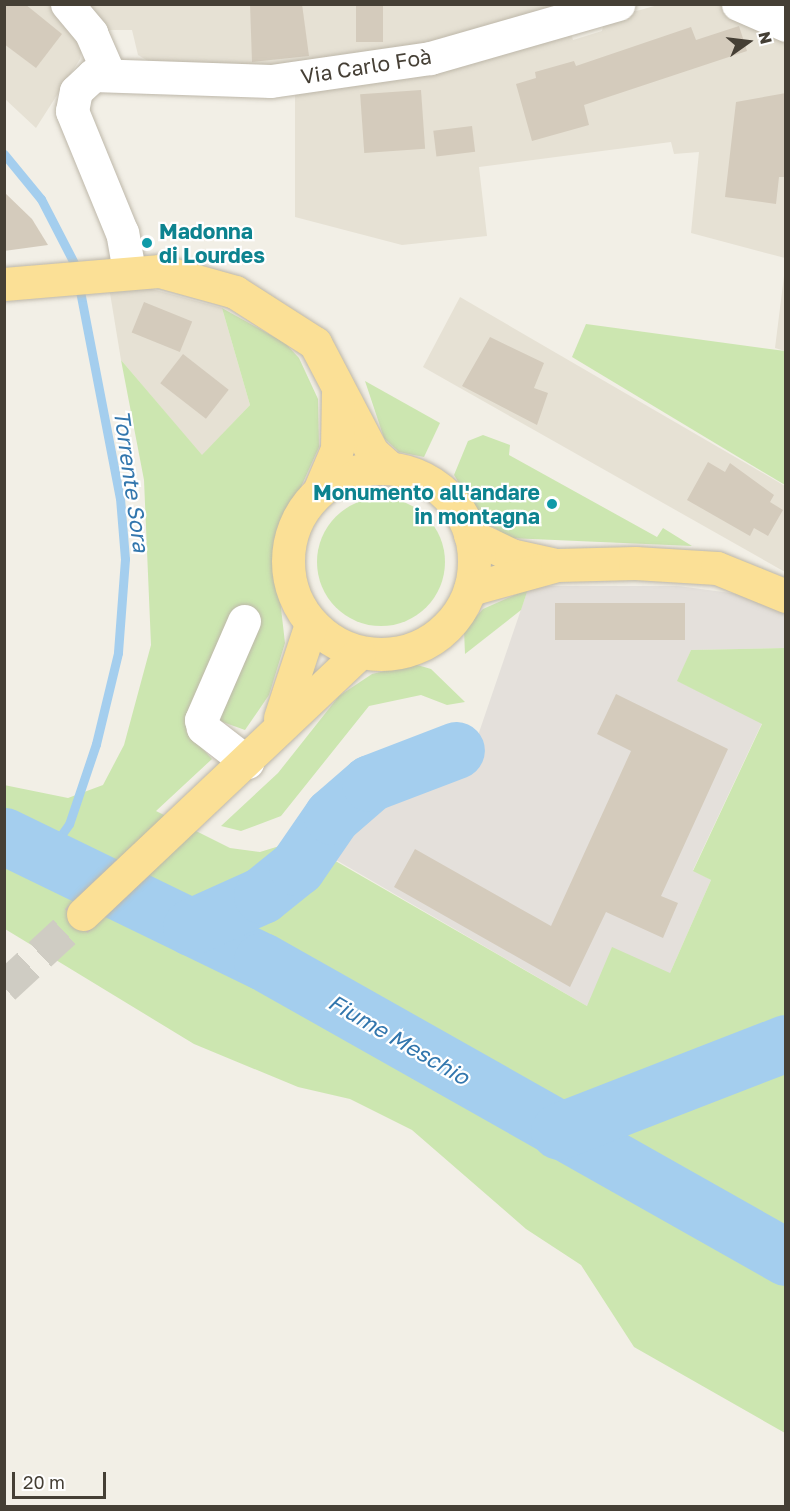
<!DOCTYPE html>
<html>
<head>
<meta charset="utf-8">
<style>
	body { margin:0 }
	#map { position:relative; width:790px; height:1511px; overflow:hidden; background:#f2efe6; font-family:"Golos Text",sans-serif }
	div>[style] { position:absolute }
	[style*='--x'] { left:calc(var(--x)*1px); top:calc(var(--y)*1px); width:calc(var(--w)*1px); rotate:calc(var(--a)*1deg) }
	.residential>* { inset:0; background:#e6e1d4 }
	.industrial>* { inset:0; background:#e4e0db }
	.green>* { inset:0; background:#cce6b0 }
	.round { border-radius:50% }
	.stream>* { height:9px; margin:-4.5px; padding:0 4.5px; transform-origin:4.5px; border-radius:4.5px; background:#a4ceee }
	.river>* { height:57px; margin:-28.5px; padding:0 28.5px; transform-origin:28.5px; border-radius:28.5px; background:#a4ceee }
	.building>* { inset:0; background:#d4cbbc; transform-origin:0 0 }
	.major-tunnel>* { height:33px; margin-top:-16.5px; transform-origin:0; background:repeating-linear-gradient(90deg,#cfccc3 0 33px,transparent 0 49px) }
	.roads { filter:drop-shadow(0 0 2px #bdb7a9) drop-shadow(0 0 2px #bdb7a9) }
	.minor>* { height:33px; margin:-16.5px; padding:0 16.5px; transform-origin:16.5px; border-radius:16.5px; background:#fff }
	.major>* { height:33px; margin:-16.5px; padding:0 16.5px; transform-origin:16.5px; border-radius:16.5px; background:#fbe096 }
	.major>.ring { margin:-16.5px; padding:0; box-sizing:content-box; background:none; border:33px solid #fbe096; border-radius:50% }
	.dots>* { width:16px; height:16px; translate:-50% -50%; box-sizing:border-box; border:3px solid #fff; border-radius:50% }
	span { translate:-50% -50%; white-space:nowrap; text-align:center; line-height:1.15; -webkit-text-stroke:4.5px #fff; paint-order:stroke }
	.street-label { font-size:21px; color:#453f35 }
	.culture-label { font-size:21px; color:#0d838f; font-weight:700 }
	.left { translate:0 -50%; text-align:left }
	.right { translate:-100% -50%; text-align:right }
	.water-label { font-size:22px; color:#3276ad; font-style:italic }
	.frame { position:absolute; inset:0; border:6px solid #453f35; pointer-events:none }
	.north { position:absolute; left:718px; top:12px; width:60px; height:60px; -webkit-text-stroke:4px #fff; paint-order:stroke; rotate:76deg; font-size:16px; font-weight:700; line-height:24px; text-align:center; color:#453f35 }
	.north::after { content:''; display:block; margin:auto; width:21px; height:27px; background:#453f35; clip-path:polygon(50% 0,100% 100%,50% 72%,0 100%) }
	.scale { position:absolute; left:12px; top:1472px; width:94px; height:27px; box-sizing:border-box; border:3px solid #453f35; border-top:0; padding-left:8px; font-size:18px; line-height:21px; white-space:nowrap; color:#453f35; -webkit-text-stroke:4px #fff; paint-order:stroke }
</style>
</head>
<body>
<div id="map">
	<div class="residential">
		<i style="clip-path:polygon(4px 5px,580px 5px,564px 9px,573px 40px,602px 31px,604px 20px,658px 5px,738px 5px,785px 25px,785px 258px,691px 233px,699px 152px,674px 154px,671px 142px,479px 167px,487px 236px,402px 245px,295px 217px,295px 70px,155px 65px,138px 55px,132px 30px,109px 30px,82px 45px,80px 59px,36px 128px,5px 99px)"></i>
		<i style="clip-path:polygon(785px 268px,785px 351px,775px 348px)"></i>
		<i style="clip-path:polygon(137px 285px,222px 308px,250px 405px,202px 456px,121px 360px,109px 287px)"></i>
		<i style="clip-path:polygon(460px 297px,785px 486px,785px 572px,423px 367px)"></i>
	</div>
	<div class="industrial">
		<i style="clip-path:polygon(544px 586px,678px 586px,746px 595px,785px 612px,785px 648px,691px 650px,678px 681px,762px 723px,693px 870px,711px 880px,670px 973px,587px 1006px,331px 857px,360px 814px,402px 779px,473px 750px,528px 589px)"></i>
	</div>
	<div class="green">
		<i style="clip-path:polygon(222px 308px,285px 343px,299px 358px,318px 399px,319px 447px,274px 547px,285px 643px,269px 695px,245px 730px,217px 720px,241px 606px,186px 731px,212px 759px,156px 811px,230px 848px,260px 852px,299px 840px,587px 1006px,612px 947px,670px 973px,711px 880px,693px 871px,762px 724px,677px 681px,691px 650px,785px 648px,785px 1433px,634px 1347px,581px 1265px,526px 1229px,412px 1130px,350px 1099px,298px 1087px,194px 1044px,5px 929px,4px 785px,68px 798px,103px 785px,124px 745px,151px 645px,144px 480px,121px 360px,202px 455px,250px 405px)"></i>
		<i style="clip-path:polygon(586px 324px,785px 351px,785px 485px,572px 357px)"></i>
		<i style="clip-path:polygon(365px 381px,440px 423px,424px 457px,399px 452px,384px 438px)"></i>
		<i style="clip-path:polygon(483px 435px,510px 445px,509px 455px,657px 537px,663px 528px,692px 546px,509px 538px,481px 518px,454px 475px,468px 441px)"></i>
		<i class="round" style="left:317px;top:498px;width:128px;height:128px"></i>
		<i style="clip-path:polygon(528px 589px,521px 610px,465px 654px,464px 630px,483px 609px)"></i>
		<i style="clip-path:polygon(414px 664px,431px 669px,465px 702px,447px 705px,421px 695px,369px 706px,281px 816px,241px 831px,221px 826px,278px 773px,339px 696px,372px 674px)"></i>
	</div>
	<div class="stream">
		<i style="--x:4;--y:154;--w:58;--a:50.6"></i>
		<i style="--x:41;--y:199;--w:74;--a:62.7"></i>
		<i style="--x:75;--y:265;--w:237;--a:79.1"></i>
		<i style="--x:120;--y:498;--w:61;--a:85.3"></i>
		<i style="--x:125;--y:559;--w:94;--a:94.3"></i>
		<i style="--x:118;--y:653;--w:94;--a:103.6"></i>
		<i style="--x:96;--y:744;--w:84;--a:108.6"></i>
		<i style="--x:69;--y:824;--w:42;--a:125.2"></i>
	</div>
	<div class="river">
		<i style="--x:4;--y:836;--w:287;--a:25.9"></i>
		<i style="--x:262;--y:961;--w:602;--a:29.46"></i>
		<i style="--x:191;--y:927;--w:78;--a:-24.3"></i>
		<i style="--x:262;--y:895;--w:45;--a:-38.7"></i>
		<i style="--x:297;--y:867;--w:62;--a:-55.5"></i>
		<i style="--x:332;--y:816;--w:50;--a:-41"></i>
		<i style="--x:370;--y:783;--w:92;--a:-21"></i>
		<i style="--x:559;--y:1131;--w:243;--a:-21.2"></i>
	</div>
	<div class="building">
		<i style="clip-path:polygon(4px 4px,25px 4px,62px 34px,36px 68px,4px 44px)"></i>
		<i style="clip-path:polygon(250px 4px,302px 4px,309px 56px,252px 62px)"></i>
		<i style="left:356px;top:4px;width:27px;height:38px"></i>
		<i style="clip-path:polygon(739px 26px,747px 51px,584px 105px,589px 125px,532px 141px,516px 84px,536px 78px,535px 72px,574px 61px,576px 66px,691px 27px,696px 40px)"></i>
		<i style="left:421px;top:90px;width:59px;height:61px;rotate:86deg"></i>
		<i style="clip-path:polygon(786px 93px,786px 177px,779px 177px,776px 204px,725px 197px,736px 102px)"></i>
		<i style="left:472px;top:126px;width:26px;height:39px;rotate:83deg"></i>
		<i style="clip-path:polygon(4px 192px,32px 219px,48px 245px,4px 251px)"></i>
		<i style="left:144px;top:302px;width:52px;height:33px;rotate:22deg"></i>
		<i style="clip-path:polygon(490px 337px,544px 363px,534px 388px,548px 393px,537px 425px,462px 386px)"></i>
		<i style="left:183px;top:354px;width:58px;height:37px;rotate:38deg"></i>
		<i style="clip-path:polygon(708px 462px,725px 472px,730px 463px,774px 495px,770px 502px,783px 510px,768px 536px,754px 528px,750px 536px,687px 500px)"></i>
		<i style="left:555px;top:603px;width:130px;height:37px"></i>
		<i style="clip-path:polygon(616px 694px,728px 749px,661px 896px,678px 903px,663px 938px,606px 912px,570px 987px,394px 887px,415px 849px,551px 926px,631px 751px,597px 734px)"></i>
	</div>
	<div class="major-tunnel">
		<i style="--x:4;--y:987;--w:108;--a:-42.7"></i>
	</div>
	<div class="roads">
		<div class="minor">
			<i style="--x:67;--y:4;--w:38;--a:50"></i>
			<i style="--x:91;--y:33;--w:43;--a:66.4"></i>
			<i style="--x:738;--y:4;--w:52;--a:23.6"></i>
			<i style="--x:129;--y:271;--w:39;--a:-100"></i>
			<i style="--x:122;--y:233;--w:132;--a:-112.3"></i>
			<i style="--x:72;--y:111;--w:20;--a:-79"></i>
			<i style="--x:76;--y:91;--w:23;--a:-43"></i>
			<i style="--x:93;--y:75;--w:178;--a:1.9"></i>
			<i style="--x:271;--y:81;--w:161;--a:-8.2"></i>
			<i style="--x:430;--y:58;--w:196;--a:-16"></i>
			<i style="--x:244;--y:621;--w:108;--a:113.5"></i>
			<i style="--x:201;--y:720;--w:8;--a:76"></i>
			<i style="--x:203;--y:728;--w:56;--a:37.7"></i>
		</div>
		<div class="major">
			<i style="--x:4;--y:284;--w:157;--a:-4.8"></i>
			<i style="--x:160;--y:271;--w:78;--a:15.6"></i>
			<i style="--x:235;--y:292;--w:95;--a:32.5"></i>
			<i style="--x:315;--y:343;--w:123;--a:62.4"></i>
			<i style="--x:372;--y:452;--w:24;--a:42"></i>
			<i class="ring" style="left:288px;top:468px;width:153px;height:153px"></i>
			<i style="--x:320;--y:489;--w:43;--a:-67"></i>
			<i style="--x:337;--y:449;--w:56;--a:-89"></i>
			<i style="--x:470;--y:535;--w:46;--a:26"></i>
			<i style="--x:511;--y:555;--w:42;--a:12.4"></i>
			<i style="--x:470;--y:589;--w:90;--a:-15.4"></i>
			<i style="--x:557;--y:565;--w:78;--a:-1.5"></i>
			<i style="--x:635;--y:563;--w:82;--a:3.5"></i>
			<i style="--x:717;--y:568;--w:74;--a:22.1"></i>
			<i style="--x:280;--y:718;--w:99;--a:-71.7"></i>
			<i style="--x:83;--y:914;--w:380;--a:-43.4"></i>
		</div>
	</div>
	<div class="dots">
		<i style="left:147px;top:243px;background:#0f9aa8"></i>
		<i style="left:552px;top:504px;background:#0f9aa8"></i>
	</div>
	<div class="street-label">
		<span style="left:366px;top:66px;rotate:-9deg">Via Carlo Foà</span>
	</div>
	<div class="culture-label">
		<span class="left" style="left:159px;top:243px">Madonna<br>di Lourdes</span>
		<span class="right" style="left:540px;top:504px">Monumento all'andare<br>in montagna</span>
	</div>
	<div class="water-label">
		<span style="left:132px;top:481px;rotate:82deg">Torrente Sora</span>
		<span style="left:399px;top:1039px;rotate:30deg">Fiume Meschio</span>
	</div>
	<div class="frame"></div>
	<div class="north">N</div>
	<div class="scale">20 m</div>
</div>
</body>
</html>
